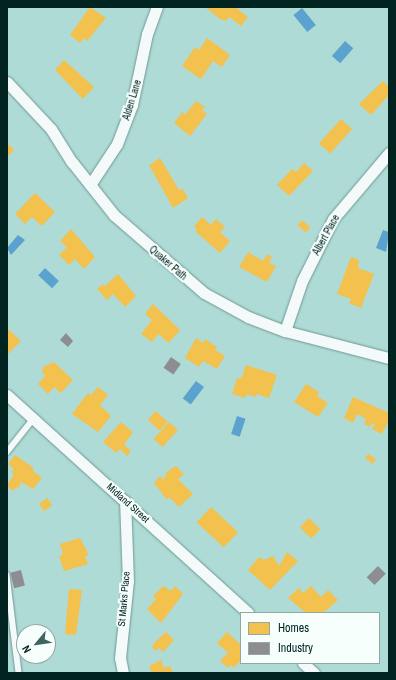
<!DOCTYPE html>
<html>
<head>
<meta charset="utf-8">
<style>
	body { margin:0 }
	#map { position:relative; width:396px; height:680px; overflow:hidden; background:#aedbd6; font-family:"Archivo Narrow",sans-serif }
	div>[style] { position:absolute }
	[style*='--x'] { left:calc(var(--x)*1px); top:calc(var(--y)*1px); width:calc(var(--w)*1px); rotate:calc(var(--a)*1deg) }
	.water>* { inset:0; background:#5ba2ce; transform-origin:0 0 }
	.homes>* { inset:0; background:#f2c14e; transform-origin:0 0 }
	.industry>* { inset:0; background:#8d8d92; transform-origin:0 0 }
	.roads { filter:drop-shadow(0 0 1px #729793) drop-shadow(0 0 1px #729793) }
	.lane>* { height:5.5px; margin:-2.75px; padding:0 2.75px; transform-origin:2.75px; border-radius:2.75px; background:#f3faf9 }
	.street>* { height:11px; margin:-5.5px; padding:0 5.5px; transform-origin:5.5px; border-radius:5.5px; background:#f3faf9 }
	span { translate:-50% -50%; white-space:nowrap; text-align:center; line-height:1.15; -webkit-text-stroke:4px #f7fffd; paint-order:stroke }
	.street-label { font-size:10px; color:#012421 }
	.frame { position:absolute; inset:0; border:8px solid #012421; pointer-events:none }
	.legend { position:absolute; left:240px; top:612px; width:140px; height:52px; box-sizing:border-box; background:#f7fffd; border:1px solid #95a7a5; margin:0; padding:5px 7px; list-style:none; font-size:12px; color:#012421 }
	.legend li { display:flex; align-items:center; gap:8px; height:20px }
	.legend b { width:20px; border:1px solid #95a7a5 }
	.north { position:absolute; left:16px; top:624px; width:40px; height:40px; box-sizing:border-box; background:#f7fffd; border:1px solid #95a7a5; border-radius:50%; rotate:241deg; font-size:11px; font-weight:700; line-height:16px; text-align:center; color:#012421 }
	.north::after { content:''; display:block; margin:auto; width:14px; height:18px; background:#3e6460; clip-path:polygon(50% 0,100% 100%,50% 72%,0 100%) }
</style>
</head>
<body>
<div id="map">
	<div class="water">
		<i style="left:302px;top:8px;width:22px;height:11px;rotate:51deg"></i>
		<i style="left:345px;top:41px;width:11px;height:20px;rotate:41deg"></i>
		<i style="clip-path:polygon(383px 230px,389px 232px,386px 252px,376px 248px)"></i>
		<i style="clip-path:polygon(18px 235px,25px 240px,11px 255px,7px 248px)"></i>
		<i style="left:45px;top:268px;width:19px;height:10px;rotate:43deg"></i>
		<i style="left:196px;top:381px;width:10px;height:22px;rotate:37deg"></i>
		<i style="left:237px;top:416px;width:9px;height:19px;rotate:18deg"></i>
	</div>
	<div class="homes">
		<i style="clip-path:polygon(90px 7px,106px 18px,87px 41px,84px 38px,80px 43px,70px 35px)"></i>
		<i style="clip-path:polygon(235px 7px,248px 17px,241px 26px,229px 17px,226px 21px,220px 19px,206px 8px)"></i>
		<i style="clip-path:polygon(207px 38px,230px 55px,222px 67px,213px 61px,201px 79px,182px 66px,195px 47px,199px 50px)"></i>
		<i style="clip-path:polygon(64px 60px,94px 87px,83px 99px,55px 70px)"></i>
		<i style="clip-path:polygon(383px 81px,389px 87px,389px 95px,371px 115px,359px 104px)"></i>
		<i style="clip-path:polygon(196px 101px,205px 107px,202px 110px,207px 114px,190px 136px,174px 123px,182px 112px,185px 115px)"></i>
		<i style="left:341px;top:119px;width:15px;height:33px;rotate:42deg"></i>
		<i style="clip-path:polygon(7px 143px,14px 150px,7px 157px)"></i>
		<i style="clip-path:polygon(160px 158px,179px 190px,183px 189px,188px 198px,173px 208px,149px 165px)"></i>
		<i style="clip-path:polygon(304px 163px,313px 171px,289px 196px,277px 185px,292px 169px,296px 172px)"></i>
		<i style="clip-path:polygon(35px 193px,55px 212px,42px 226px,32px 217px,25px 224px,15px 214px)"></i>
		<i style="clip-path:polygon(202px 217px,211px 225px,216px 219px,225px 227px,220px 232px,230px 241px,220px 253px,195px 231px,197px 229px,194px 226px)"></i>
		<i style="left:302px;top:220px;width:11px;height:7px;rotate:41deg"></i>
		<i style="clip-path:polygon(71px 229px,95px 257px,84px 269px,75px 259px,69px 265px,59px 255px,67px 247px,60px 241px)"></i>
		<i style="clip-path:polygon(248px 252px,263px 261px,267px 254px,272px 257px,269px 263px,276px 266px,267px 282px,239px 267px)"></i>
		<i style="clip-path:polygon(351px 257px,359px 260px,358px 268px,374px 274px,361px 308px,349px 303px,351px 299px,337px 294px)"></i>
		<i style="clip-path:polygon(118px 274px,136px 296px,125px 307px,113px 294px,107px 300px,97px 289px,103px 284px,105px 286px)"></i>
		<i style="clip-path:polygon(153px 304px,180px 330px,169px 343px,158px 334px,152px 342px,141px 334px,152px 320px,145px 314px)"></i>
		<i style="clip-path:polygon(7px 328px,21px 341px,7px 355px)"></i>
		<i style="clip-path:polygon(196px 338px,203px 343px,205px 339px,217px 347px,215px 350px,225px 356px,217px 369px,203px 361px,199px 367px,185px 358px)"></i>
		<i style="clip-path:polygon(54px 362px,73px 380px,61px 393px,54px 387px,48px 394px,38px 384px,45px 376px,42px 372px,43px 367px)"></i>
		<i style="clip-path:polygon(246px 365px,277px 375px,269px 398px,257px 394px,256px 397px,247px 394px,245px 398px,232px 394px,237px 378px,241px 379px)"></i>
		<i style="clip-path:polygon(306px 384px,319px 392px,317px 396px,328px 403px,318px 417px,294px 402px)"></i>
		<i style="clip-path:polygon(98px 387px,108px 395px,100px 405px,111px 416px,98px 432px,72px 414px,88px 393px,91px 395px)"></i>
		<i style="clip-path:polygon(353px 397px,389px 413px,389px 420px,382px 434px,372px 429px,375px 424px,372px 423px,370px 427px,364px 424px,366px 419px,357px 414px,353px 423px,344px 418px)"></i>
		<i style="left:156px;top:411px;width:16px;height:12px;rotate:43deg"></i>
		<i style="clip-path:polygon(121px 422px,133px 432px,124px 445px,131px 451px,127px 456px,120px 449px,116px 453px,103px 442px)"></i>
		<i style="left:169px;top:422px;width:12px;height:23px;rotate:42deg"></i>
		<i style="clip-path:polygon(368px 454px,376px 459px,373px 464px,365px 458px)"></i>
		<i style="clip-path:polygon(15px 455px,34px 468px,32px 470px,42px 478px,33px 489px,21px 482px,18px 489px,16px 487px,13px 491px,7px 486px,14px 474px,11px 472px,14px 469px,8px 464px)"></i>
		<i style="clip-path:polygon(176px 466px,184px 474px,178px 479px,193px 494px,179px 507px,169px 497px,167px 500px,154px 483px,160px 476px,163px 479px,167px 475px,165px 473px)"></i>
		<i style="left:47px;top:498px;width:9px;height:10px;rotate:54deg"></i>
		<i style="left:211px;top:507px;width:37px;height:21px;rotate:43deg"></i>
		<i style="left:309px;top:518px;width:16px;height:13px;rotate:45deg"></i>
		<i style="clip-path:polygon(80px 538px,89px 555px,85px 556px,88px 564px,64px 571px,59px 556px,63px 555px,60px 544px)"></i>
		<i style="clip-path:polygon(287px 552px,298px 561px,270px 590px,248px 570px,259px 557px,264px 560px,273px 556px,279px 566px)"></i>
		<i style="clip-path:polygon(163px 586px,171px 591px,175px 586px,183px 594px,161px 623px,147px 609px,156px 599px,153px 596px)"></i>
		<i style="clip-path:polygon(311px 586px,321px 597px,328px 590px,338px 600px,323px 613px,306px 613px,288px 598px,299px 588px,303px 593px)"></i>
		<i style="clip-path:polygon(69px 589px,82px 590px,76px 635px,65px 634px)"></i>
		<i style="clip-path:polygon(166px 632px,174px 640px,163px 652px,159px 648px,156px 651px,152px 647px,154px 643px)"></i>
		<i style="clip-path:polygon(227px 632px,241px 645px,241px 663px,239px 662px,234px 668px,230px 665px,228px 668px,220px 661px,228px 653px,217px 643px)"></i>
		<i style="clip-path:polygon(161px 660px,164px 668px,170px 666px,173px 673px,152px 673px,149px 666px)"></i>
	</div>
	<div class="industry">
		<i style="clip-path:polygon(66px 333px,73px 341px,68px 347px,60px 340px)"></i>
		<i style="left:171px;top:357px;width:12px;height:13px;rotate:35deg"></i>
		<i style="left:378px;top:566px;width:11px;height:16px;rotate:45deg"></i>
		<i style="left:21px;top:570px;width:16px;height:11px;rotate:76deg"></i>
	</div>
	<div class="roads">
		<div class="lane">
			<i style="--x:7;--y:452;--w:43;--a:-51.5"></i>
			<i style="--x:7;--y:575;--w:99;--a:83"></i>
		</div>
		<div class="street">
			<i style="--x:7;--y:82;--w:64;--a:46.9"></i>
			<i style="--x:51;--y:129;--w:39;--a:58"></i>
			<i style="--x:72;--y:162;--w:68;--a:51.6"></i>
			<i style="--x:114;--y:215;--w:119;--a:40.9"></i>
			<i style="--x:204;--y:293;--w:50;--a:28.6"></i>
			<i style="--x:248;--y:317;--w:40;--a:21"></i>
			<i style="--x:285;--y:331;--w:107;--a:14.6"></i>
			<i style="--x:90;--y:185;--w:49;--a:-56.6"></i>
			<i style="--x:117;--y:144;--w:42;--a:-69"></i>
			<i style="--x:132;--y:105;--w:73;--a:-78.1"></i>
			<i style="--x:147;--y:34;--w:29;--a:-70"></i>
			<i style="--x:285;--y:331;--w:53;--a:-71.2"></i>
			<i style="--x:302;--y:281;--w:69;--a:-63.4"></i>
			<i style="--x:333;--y:219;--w:87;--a:-49.7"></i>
			<i style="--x:7;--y:395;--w:325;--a:42.1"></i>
			<i style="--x:303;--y:663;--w:15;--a:42"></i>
			<i style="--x:123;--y:673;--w:15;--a:-101"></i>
			<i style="--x:120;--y:658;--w:77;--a:-84.1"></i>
			<i style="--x:128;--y:581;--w:80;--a:-92.1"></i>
		</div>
	</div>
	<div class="street-label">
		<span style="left:132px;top:100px;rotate:-73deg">Alden Lane</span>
		<span style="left:326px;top:235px;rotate:-61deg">Albert Place</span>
		<span style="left:168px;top:263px;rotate:41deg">Quaker Path</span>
		<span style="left:128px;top:503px;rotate:42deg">Midland Street</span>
		<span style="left:124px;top:599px;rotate:-85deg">St Marks Place</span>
	</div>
	<div class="frame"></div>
	<ul class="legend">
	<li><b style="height:11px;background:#f2c14e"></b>Homes</li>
	<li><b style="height:11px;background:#8d8d92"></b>Industry</li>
	</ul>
	<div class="north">N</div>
</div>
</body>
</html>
